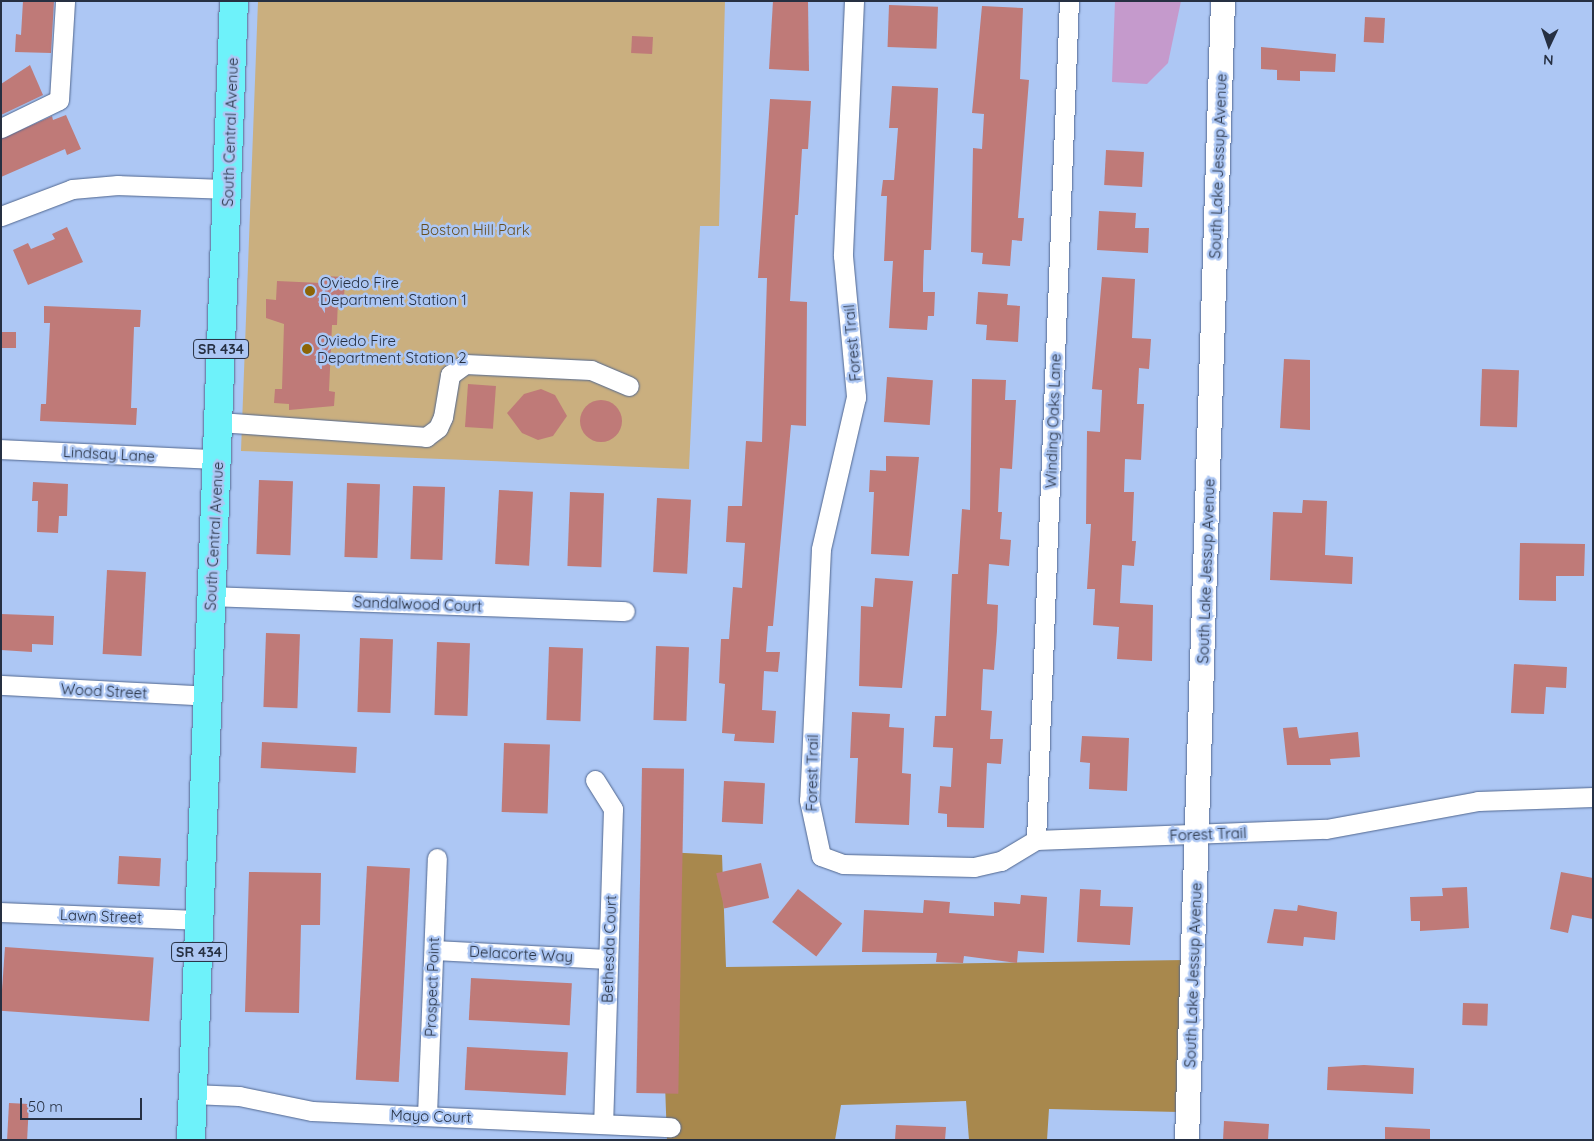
<!DOCTYPE html>
<html>
<head>
<meta charset="utf-8">
<style>
	body { margin:0 }
	#map { position:relative; width:1594px; height:1141px; overflow:hidden; background:#adc7f4; font-family:Quicksand,sans-serif }
	div>[style] { position:absolute }
	[style*='--x'] { left:calc(var(--x)*1px); top:calc(var(--y)*1px); width:calc(var(--w)*1px); rotate:calc(var(--a)*1deg) }
	.green>* { inset:0; background:#caaf7f }
	.forest>* { inset:0; background:#a8884d }
	.water>* { inset:0; background:#c59acc }
	.building>* { inset:0; background:#bf7a78; transform-origin:0 0 }
	.round { border-radius:50% }
	.roads { filter:drop-shadow(0 0 1px #51678f) drop-shadow(0 0 1px #51678f) }
	.minor>* { height:19px; margin:-9.5px; padding:0 9.5px; transform-origin:9.5px; border-radius:9.5px; background:#fff }
	.tertiary>* { height:24px; margin:-12px; padding:0 12px; transform-origin:12px; border-radius:12px; background:#fff }
	.primary>* { height:28px; margin:-14px; padding:0 14px; transform-origin:14px; border-radius:14px; background:#6ef2fa }
	.dots>* { width:14px; height:14px; translate:-50% -50%; box-sizing:border-box; border:2px solid #adc7f4; border-radius:50% }
	span { translate:-50% -50%; white-space:nowrap; text-align:center; line-height:1.15; -webkit-text-stroke:5px #adc7f4; paint-order:stroke }
	.shield-label span { padding:1px 4px; background:#adc7f4; border:1px solid; border-radius:4px; -webkit-text-stroke-width:0 }
	.shield-label { font-size:14px; color:#263042; font-weight:700 }
	.street-label { font-size:15px; color:#263042 }
	.park-label { font-size:15px; color:#654e20 }
	.poi-label { font-size:15px; color:#263042 }
	.left { translate:0 -50%; text-align:left }
	.frame { position:absolute; inset:0; border:2px solid #263042; pointer-events:none }
	.north { position:absolute; left:1524px; top:20px; width:50px; height:50px; -webkit-text-stroke:4px #adc7f4; paint-order:stroke; rotate:183deg; font-size:14px; font-weight:700; line-height:20px; text-align:center; color:#263042 }
	.north::after { content:''; display:block; margin:auto; width:18px; height:22px; background:#263042; clip-path:polygon(50% 0,100% 100%,50% 72%,0 100%) }
	.scale { position:absolute; left:20px; top:1098px; width:122px; height:22px; box-sizing:border-box; border:2px solid #263042; border-top:0; padding-left:6px; font-size:15px; line-height:18px; white-space:nowrap; color:#263042; -webkit-text-stroke:4px #adc7f4; paint-order:stroke }
</style>
</head>
<body>
<div id="map">
	<div class="green">
		<i style="clip-path:polygon(258px 1px,725px 1px,719px 226px,700px 226px,689px 469px,241px 451px)"></i>
	</div>
	<div class="forest">
		<i style="clip-path:polygon(666px 852px,722px 855px,726px 967px,1185px 960px,1179px 1112px,1049px 1109px,1047px 1140px,969px 1140px,966px 1101px,841px 1105px,835px 1140px,667px 1140px,659px 915px)"></i>
	</div>
	<div class="water">
		<i style="clip-path:polygon(1115px 1px,1181px 1px,1168px 63px,1147px 84px,1112px 82px)"></i>
	</div>
	<div class="building">
		<i style="clip-path:polygon(23px 1px,54px 1px,51px 53px,15px 52px,16px 34px,21px 35px)"></i>
		<i style="clip-path:polygon(773px 1px,808px 1px,809px 71px,769px 69px)"></i>
		<i style="left:889px;top:5px;width:49px;height:42px;rotate:2deg"></i>
		<i style="clip-path:polygon(982px 6px,1023px 8px,1020px 79px,1029px 80px,1018px 218px,1024px 218px,1022px 241px,1012px 240px,1010px 266px,982px 264px,983px 253px,971px 252px,973px 148px,982px 149px,984px 114px,972px 113px)"></i>
		<i style="left:1365px;top:17px;width:20px;height:25px;rotate:3deg"></i>
		<i style="left:632px;top:36px;width:21px;height:17px;rotate:3deg"></i>
		<i style="clip-path:polygon(1261px 47px,1336px 54px,1335px 72px,1300px 71px,1300px 81px,1277px 80px,1277px 70px,1261px 69px)"></i>
		<i style="clip-path:polygon(30px 65px,43px 95px,1px 115px,1px 84px)"></i>
		<i style="clip-path:polygon(892px 86px,938px 88px,931px 250px,924px 250px,923px 280px,923px 292px,935px 292px,934px 316px,928px 316px,927px 330px,889px 328px,893px 261px,884px 261px,887px 196px,881px 196px,883px 180px,894px 180px,898px 128px,889px 128px)"></i>
		<i style="clip-path:polygon(770px 99px,811px 101px,808px 149px,802px 149px,798px 215px,795px 215px,790px 301px,807px 302px,806px 426px,791px 425px,773px 626px,768px 626px,766px 652px,780px 652px,778px 672px,764px 671px,762px 710px,776px 711px,774px 743px,734px 741px,735px 734px,722px 733px,725px 684px,719px 683px,721px 639px,729px 639px,733px 587px,742px 588px,745px 543px,726px 542px,728px 506px,742px 506px,746px 441px,762px 442px,767px 278px,758px 278px)"></i>
		<i style="clip-path:polygon(66px 115px,81px 149px,67px 155px,65px 149px,1px 177px,1px 139px,52px 116px,53px 120px)"></i>
		<i style="left:1106px;top:150px;width:38px;height:35px;rotate:3deg"></i>
		<i style="clip-path:polygon(1099px 211px,1136px 213px,1135px 228px,1149px 228px,1148px 253px,1097px 250px)"></i>
		<i style="clip-path:polygon(67px 227px,83px 262px,28px 285px,13px 250px,28px 243px,31px 249px,55px 239px,52px 234px)"></i>
		<i style="clip-path:polygon(322px 276px,345px 277px,344px 299px,338px 299px,337px 325px,332px 325px,329px 391px,335px 392px,334px 406px,289px 410px,289px 404px,274px 403px,275px 389px,282px 389px,284px 324px,266px 318px,266px 299px,276px 300px,277px 281px,321px 283px)"></i>
		<i style="clip-path:polygon(1102px 277px,1135px 279px,1132px 338px,1151px 339px,1149px 369px,1139px 368px,1137px 404px,1144px 404px,1141px 460px,1125px 459px,1124px 492px,1134px 492px,1132px 541px,1136px 541px,1134px 566px,1122px 565px,1120px 603px,1153px 605px,1152px 661px,1117px 659px,1119px 627px,1093px 625px,1095px 589px,1087px 589px,1091px 524px,1086px 524px,1087px 431px,1100px 432px,1102px 390px,1092px 389px)"></i>
		<i style="clip-path:polygon(978px 292px,1008px 294px,1007px 305px,1020px 306px,1018px 342px,986px 340px,987px 325px,976px 324px)"></i>
		<i style="clip-path:polygon(44px 306px,141px 310px,140px 327px,134px 327px,131px 408px,137px 408px,136px 425px,40px 421px,41px 404px,46px 404px,50px 323px,44px 323px)"></i>
		<i style="left:1px;top:332px;width:15px;height:16px"></i>
		<i style="clip-path:polygon(1284px 359px,1310px 360px,1310px 430px,1280px 428px)"></i>
		<i style="left:1482px;top:369px;width:37px;height:57px;rotate:2deg"></i>
		<i style="left:887px;top:377px;width:46px;height:45px;rotate:4deg"></i>
		<i style="clip-path:polygon(972px 379px,1006px 380px,1005px 400px,1016px 400px,1012px 469px,1000px 468px,998px 512px,1002px 512px,1000px 539px,1011px 540px,1009px 566px,989px 564px,987px 604px,998px 605px,997px 631px,994px 670px,983px 669px,981px 710px,992px 711px,990px 739px,1003px 739px,1001px 764px,987px 763px,984px 828px,947px 827px,947px 814px,938px 813px,940px 786px,951px 787px,953px 748px,933px 747px,935px 716px,946px 716px,952px 574px,958px 574px,962px 509px,970px 510px)"></i>
		<i style="left:468px;top:384px;width:28px;height:43px;rotate:4deg"></i>
		<i style="clip-path:polygon(541px 389px,555px 395px,567px 416px,553px 436px,538px 440px,522px 433px,507px 413px,524px 394px)"></i>
		<i class="round" style="left:580px;top:400px;width:42px;height:42px"></i>
		<i style="clip-path:polygon(886px 456px,919px 457px,909px 556px,871px 554px,874px 492px,869px 492px,870px 470px,886px 471px)"></i>
		<i style="left:259px;top:480px;width:34px;height:74px;rotate:2deg"></i>
		<i style="clip-path:polygon(33px 482px,68px 484px,67px 516px,59px 516px,58px 533px,37px 532px,38px 501px,32px 501px)"></i>
		<i style="left:347px;top:483px;width:33px;height:74px;rotate:2deg"></i>
		<i style="left:413px;top:486px;width:32px;height:73px;rotate:2deg"></i>
		<i style="left:499px;top:490px;width:34px;height:74px;rotate:3deg"></i>
		<i style="left:570px;top:492px;width:34px;height:74px;rotate:2deg"></i>
		<i style="left:657px;top:498px;width:34px;height:74px;rotate:3deg"></i>
		<i style="clip-path:polygon(1303px 500px,1327px 501px,1325px 555px,1353px 557px,1352px 584px,1270px 580px,1273px 512px,1302px 513px)"></i>
		<i style="clip-path:polygon(1520px 543px,1585px 544px,1584px 576px,1556px 576px,1556px 601px,1519px 600px)"></i>
		<i style="left:107px;top:570px;width:39px;height:84px;rotate:3deg"></i>
		<i style="clip-path:polygon(875px 578px,913px 581px,902px 688px,859px 686px,861px 606px,873px 607px)"></i>
		<i style="clip-path:polygon(1px 614px,54px 616px,53px 645px,32px 644px,32px 652px,1px 650px)"></i>
		<i style="left:266px;top:633px;width:34px;height:74px;rotate:2deg"></i>
		<i style="left:360px;top:638px;width:33px;height:74px;rotate:2deg"></i>
		<i style="left:437px;top:642px;width:33px;height:73px;rotate:2deg"></i>
		<i style="left:656px;top:646px;width:33px;height:74px;rotate:2deg"></i>
		<i style="left:549px;top:647px;width:34px;height:73px;rotate:2deg"></i>
		<i style="clip-path:polygon(1514px 664px,1567px 667px,1566px 688px,1546px 687px,1544px 714px,1511px 713px)"></i>
		<i style="clip-path:polygon(852px 712px,890px 714px,889px 727px,904px 728px,902px 773px,911px 774px,909px 825px,855px 823px,858px 758px,850px 758px)"></i>
		<i style="clip-path:polygon(1297px 727px,1299px 738px,1358px 732px,1360px 757px,1330px 759px,1331px 765px,1287px 765px,1283px 728px)"></i>
		<i style="clip-path:polygon(1082px 736px,1129px 738px,1127px 791px,1089px 789px,1090px 763px,1080px 762px)"></i>
		<i style="left:262px;top:742px;width:95px;height:26px;rotate:3deg"></i>
		<i style="left:504px;top:743px;width:46px;height:69px;rotate:2deg"></i>
		<i style="left:642px;top:768px;width:42px;height:325px;rotate:1deg"></i>
		<i style="left:724px;top:781px;width:41px;height:41px;rotate:3deg"></i>
		<i style="left:119px;top:856px;width:42px;height:28px;rotate:3deg"></i>
		<i style="left:761px;top:863px;width:36px;height:46px;rotate:77deg"></i>
		<i style="left:367px;top:866px;width:43px;height:214px;rotate:3deg"></i>
		<i style="clip-path:polygon(249px 872px,321px 873px,320px 925px,301px 925px,299px 1013px,245px 1012px)"></i>
		<i style="clip-path:polygon(1561px 872px,1593px 878px,1593px 919px,1572px 915px,1568px 933px,1550px 929px)"></i>
		<i style="clip-path:polygon(1467px 887px,1469px 928px,1420px 931px,1420px 921px,1411px 921px,1410px 897px,1443px 896px,1442px 888px)"></i>
		<i style="left:798px;top:889px;width:56px;height:42px;rotate:38deg"></i>
		<i style="clip-path:polygon(1080px 889px,1101px 890px,1100px 906px,1133px 907px,1130px 945px,1077px 942px)"></i>
		<i style="clip-path:polygon(1021px 895px,1047px 897px,1044px 953px,1018px 951px,1017px 963px,964px 956px,963px 963px,936px 962px,937px 953px,862px 952px,864px 910px,923px 913px,924px 900px,950px 902px,949px 913px,994px 916px,994px 902px,1020px 904px)"></i>
		<i style="clip-path:polygon(1298px 905px,1337px 912px,1335px 940px,1304px 937px,1303px 946px,1267px 943px,1274px 909px,1297px 911px)"></i>
		<i style="left:5px;top:947px;width:149px;height:64px;rotate:4deg"></i>
		<i style="left:471px;top:978px;width:101px;height:42px;rotate:3deg"></i>
		<i style="left:1463px;top:1003px;width:25px;height:22px;rotate:2deg"></i>
		<i style="left:467px;top:1047px;width:101px;height:43px;rotate:3deg"></i>
		<i style="clip-path:polygon(1364px 1065px,1414px 1068px,1413px 1094px,1327px 1090px,1328px 1067px)"></i>
		<i style="left:9px;top:1103px;width:20px;height:37px;rotate:3deg"></i>
		<i style="clip-path:polygon(1224px 1121px,1269px 1124px,1268px 1140px,1223px 1140px)"></i>
		<i style="clip-path:polygon(896px 1125px,946px 1127px,945px 1140px,895px 1140px)"></i>
		<i style="clip-path:polygon(1385px 1127px,1430px 1129px,1430px 1140px,1385px 1140px)"></i>
	</div>
	<div class="roads">
		<div class="minor">
			<i style="--x:854;--y:1;--w:255;--a:92.5"></i>
			<i style="--x:843;--y:256;--w:142;--a:84.7"></i>
			<i style="--x:856;--y:397;--w:156;--a:103"></i>
			<i style="--x:821;--y:549;--w:251;--a:92.7"></i>
			<i style="--x:809;--y:800;--w:57;--a:77.9"></i>
			<i style="--x:821;--y:856;--w:23;--a:20"></i>
			<i style="--x:843;--y:864;--w:131;--a:1.3"></i>
			<i style="--x:974;--y:867;--w:28;--a:-13"></i>
			<i style="--x:1001;--y:861;--w:41;--a:-31"></i>
			<i style="--x:1036;--y:840;--w:290;--a:-2.2"></i>
			<i style="--x:1326;--y:829;--w:155;--a:-10.4"></i>
			<i style="--x:1478;--y:801;--w:115;--a:-2"></i>
			<i style="--x:1;--y:128;--w:64;--a:-25.8"></i>
			<i style="--x:59;--y:100;--w:99;--a:-86.5"></i>
			<i style="--x:1;--y:216;--w:76;--a:-20.8"></i>
			<i style="--x:72;--y:189;--w:46;--a:-5"></i>
			<i style="--x:118;--y:185;--w:110;--a:2.1"></i>
			<i style="--x:219;--y:422;--w:208;--a:4.1"></i>
			<i style="--x:426;--y:437;--w:15;--a:-37"></i>
			<i style="--x:438;--y:428;--w:12;--a:-66"></i>
			<i style="--x:443;--y:417;--w:43;--a:-80.5"></i>
			<i style="--x:450;--y:375;--w:19;--a:-36"></i>
			<i style="--x:465;--y:364;--w:126;--a:2.7"></i>
			<i style="--x:591;--y:370;--w:41;--a:22.8"></i>
			<i style="--x:1;--y:449;--w:216;--a:2.7"></i>
			<i style="--x:211;--y:596;--w:414;--a:2.1"></i>
			<i style="--x:1;--y:685;--w:207;--a:3"></i>
			<i style="--x:595;--y:780;--w:34;--a:58"></i>
			<i style="--x:613;--y:809;--w:314;--a:91.8"></i>
			<i style="--x:1036;--y:840;--w:840;--a:-87.75"></i>
			<i style="--x:1;--y:912;--w:199;--a:2.3"></i>
			<i style="--x:434;--y:950;--w:174;--a:3"></i>
			<i style="--x:192;--y:1094;--w:47;--a:2.4"></i>
			<i style="--x:239;--y:1096;--w:75;--a:11.6"></i>
			<i style="--x:312;--y:1111;--w:359;--a:2.6"></i>
			<i style="--x:427;--y:1115;--w:257;--a:-87.8"></i>
		</div>
		<div class="tertiary">
			<i style="--x:1187;--y:1140;--w:1140;--a:-88.19"></i>
		</div>
		<div class="primary">
			<i style="--x:191;--y:1140;--w:1140;--a:-87.84"></i>
		</div>
	</div>
	<div class="dots">
		<i style="left:310px;top:291px;background:#8c6507"></i>
		<i style="left:307px;top:349px;background:#8c6507"></i>
	</div>
	<div class="shield-label">
		<span style="left:221px;top:349px">SR 434</span>
		<span style="left:199px;top:952px">SR 434</span>
	</div>
	<div class="street-label">
		<span style="left:230px;top:132px;rotate:-88deg">South Central Avenue</span>
		<span style="left:1218px;top:166px;rotate:-88deg">South Lake Jessup Avenue</span>
		<span style="left:852px;top:343px;rotate:-95deg">Forest Trail</span>
		<span style="left:1053px;top:421px;rotate:-88deg">Winding Oaks Lane</span>
		<span style="left:109px;top:454px;rotate:3deg">Lindsay Lane</span>
		<span style="left:214px;top:536px;rotate:-87deg">South Central Avenue</span>
		<span style="left:1206px;top:571px;rotate:-88deg">South Lake Jessup Avenue</span>
		<span style="left:418px;top:604px;rotate:2deg">Sandalwood Court</span>
		<span style="left:104px;top:691px;rotate:3deg">Wood Street</span>
		<span style="left:812px;top:773px;rotate:-89deg">Forest Trail</span>
		<span style="left:1208px;top:834px;rotate:-2deg">Forest Trail</span>
		<span style="left:101px;top:916px;rotate:2deg">Lawn Street</span>
		<span style="left:609px;top:949px;rotate:-88deg">Bethesda Court</span>
		<span style="left:521px;top:954px;rotate:3deg">Delacorte Way</span>
		<span style="left:1193px;top:975px;rotate:-88deg">South Lake Jessup Avenue</span>
		<span style="left:432px;top:987px;rotate:-88deg">Prospect Point</span>
		<span style="left:431px;top:1116px;rotate:2deg">Mayo Court</span>
	</div>
	<div class="park-label">
		<span style="left:475px;top:230px">Boston Hill Park</span>
	</div>
	<div class="poi-label">
		<span class="left" style="left:320px;top:291px">Oviedo Fire<br>Department Station 1</span>
		<span class="left" style="left:317px;top:349px">Oviedo Fire<br>Department Station 2</span>
	</div>
	<div class="frame"></div>
	<div class="north">N</div>
	<div class="scale">50 m</div>
</div>
</body>
</html>
